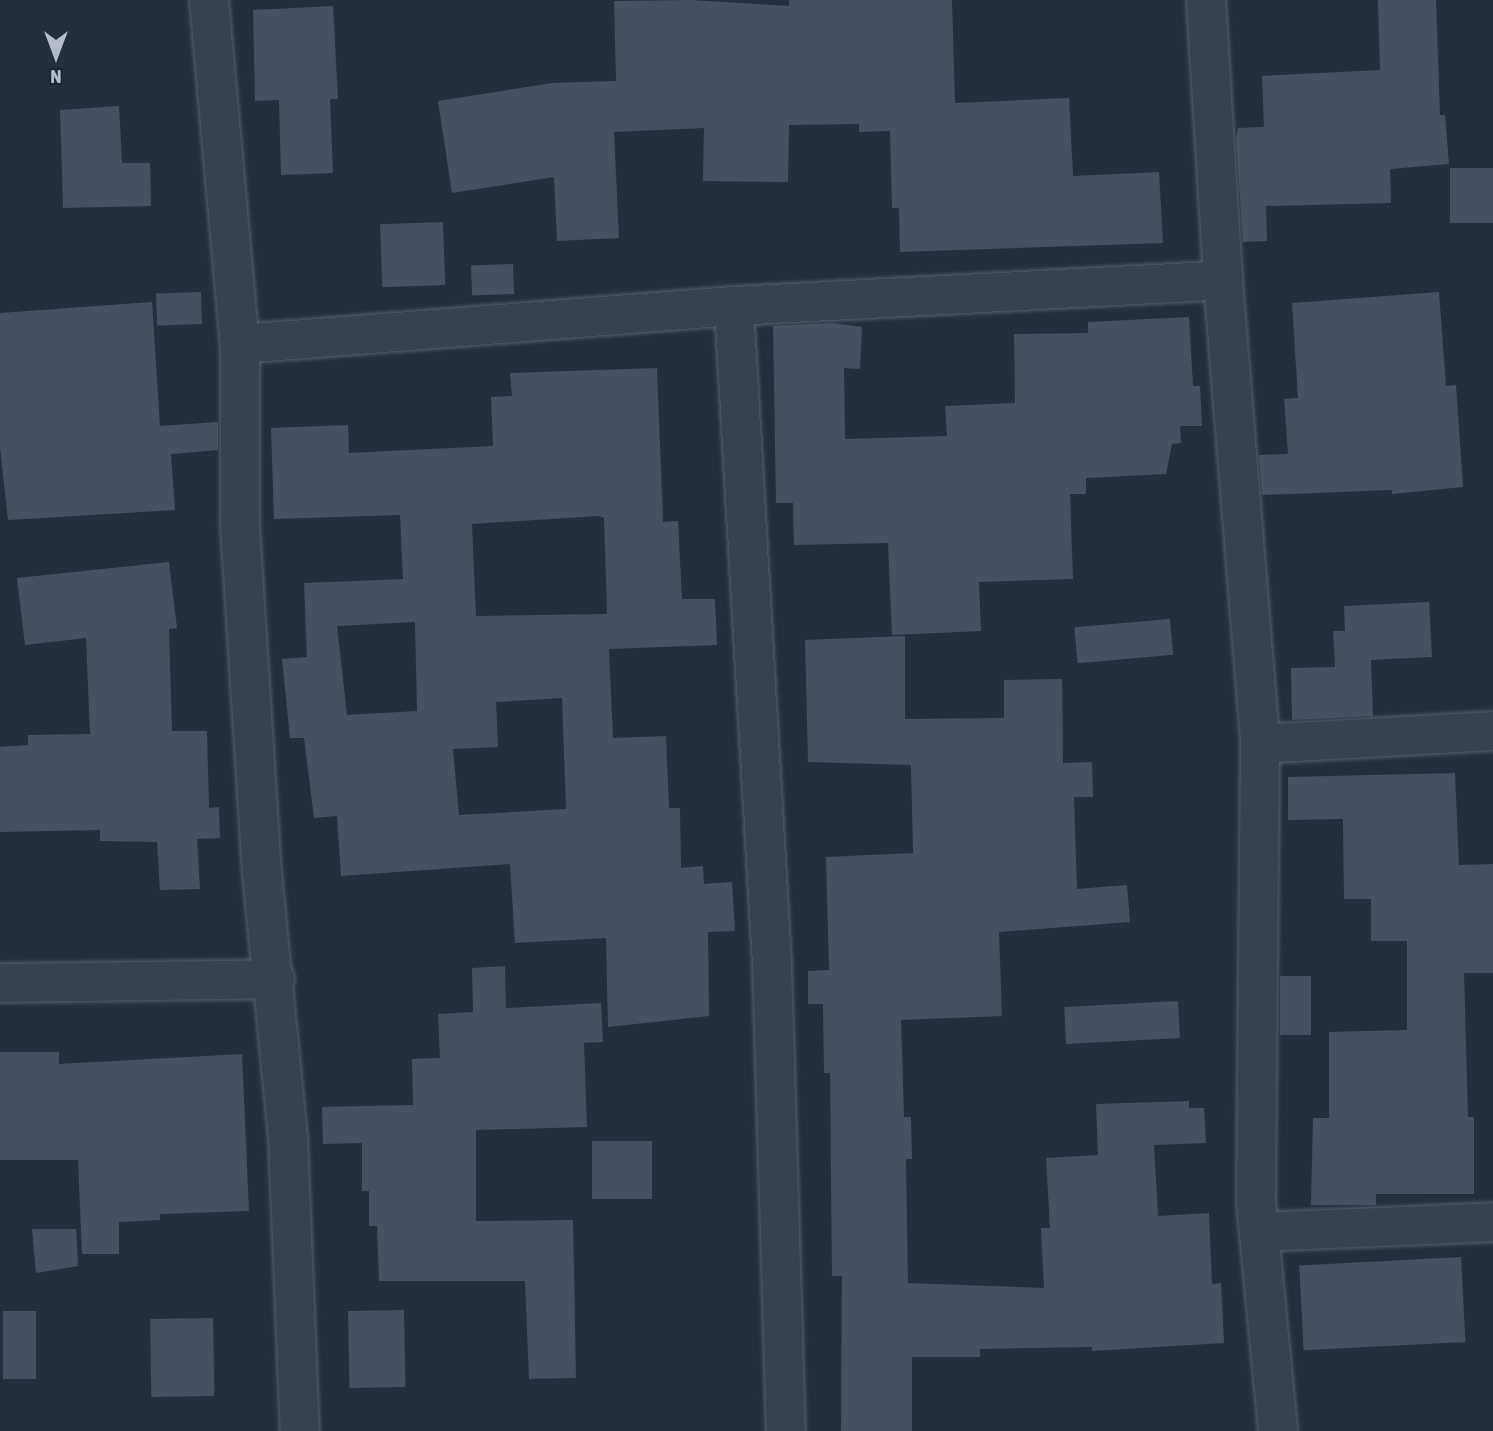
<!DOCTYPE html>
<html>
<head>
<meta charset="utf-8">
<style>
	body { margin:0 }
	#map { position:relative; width:1493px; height:1431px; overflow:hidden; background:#242f3e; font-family:"Asap Condensed",sans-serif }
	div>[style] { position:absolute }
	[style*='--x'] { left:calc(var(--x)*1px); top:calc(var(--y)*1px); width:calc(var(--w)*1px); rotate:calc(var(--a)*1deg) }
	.building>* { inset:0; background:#455162; transform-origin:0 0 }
	.roads { filter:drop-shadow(0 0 2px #565f6c) drop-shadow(0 0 2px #565f6c) }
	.minor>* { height:38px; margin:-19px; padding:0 19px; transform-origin:19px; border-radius:19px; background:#38414e }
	span { translate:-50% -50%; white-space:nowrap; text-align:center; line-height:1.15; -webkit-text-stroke:7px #1d2633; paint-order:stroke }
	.north { position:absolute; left:21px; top:21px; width:70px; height:70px; -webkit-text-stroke:5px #1d2633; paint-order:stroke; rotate:180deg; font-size:19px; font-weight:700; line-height:28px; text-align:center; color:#b4bcc9 }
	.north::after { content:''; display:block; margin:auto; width:24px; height:32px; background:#b4bcc9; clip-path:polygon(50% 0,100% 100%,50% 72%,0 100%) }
</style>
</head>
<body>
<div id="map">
	<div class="building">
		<i style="clip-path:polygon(691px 0,789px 6px,789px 0,952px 0,955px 103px,1069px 98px,1073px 176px,1159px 172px,1163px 243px,900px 252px,899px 208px,892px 208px,890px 131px,859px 132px,859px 124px,789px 125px,788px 182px,703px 181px,704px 128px,614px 132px,619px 238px,557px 241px,554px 177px,452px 193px,438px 101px,552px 83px,616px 81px,614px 1px)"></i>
		<i style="clip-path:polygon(1378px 0,1436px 0,1440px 115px,1445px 115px,1449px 164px,1390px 169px,1391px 203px,1266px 206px,1267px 241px,1243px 242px,1236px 139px,1238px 128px,1264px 127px,1262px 76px,1380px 70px)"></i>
		<i style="clip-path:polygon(333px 6px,338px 99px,330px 99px,333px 173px,281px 175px,279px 100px,255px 101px,253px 10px)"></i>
		<i style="clip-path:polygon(119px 106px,122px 163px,150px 163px,151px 206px,63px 208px,60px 110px)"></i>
		<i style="left:1493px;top:168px;width:55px;height:43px;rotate:90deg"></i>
		<i style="left:443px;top:222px;width:63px;height:63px;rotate:88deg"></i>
		<i style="left:513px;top:264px;width:30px;height:42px;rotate:88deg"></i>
		<i style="left:201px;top:292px;width:32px;height:45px;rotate:88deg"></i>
		<i style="clip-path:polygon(1439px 292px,1446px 386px,1456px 385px,1463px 487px,1392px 494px,1392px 490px,1262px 495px,1259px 455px,1288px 454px,1284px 399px,1298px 398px,1292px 303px)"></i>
		<i style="clip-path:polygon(152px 302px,160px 426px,218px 422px,218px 450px,171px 454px,175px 510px,8px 520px,0 447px,0 313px)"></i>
		<i style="clip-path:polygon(1189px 317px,1193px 386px,1200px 386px,1202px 426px,1180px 426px,1181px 443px,1172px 444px,1166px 474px,1086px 478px,1086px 494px,1070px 494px,1073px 579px,979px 582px,981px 631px,892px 635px,888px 543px,794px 545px,793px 503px,776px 503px,773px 326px,832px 323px,862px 327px,860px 369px,844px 368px,845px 439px,947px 436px,945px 406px,1015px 403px,1014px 334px,1088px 333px,1088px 322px)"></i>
		<i style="clip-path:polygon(evenodd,657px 368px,663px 522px,678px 521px,682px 599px,715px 599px,717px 645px,609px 649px,613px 738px,666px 736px,669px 808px,680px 808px,681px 868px,703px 866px,704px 884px,732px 882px,735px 931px,708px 932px,709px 1016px,608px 1027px,606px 938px,515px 943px,510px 864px,341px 876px,337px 816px,314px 818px,304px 738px,290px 738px,282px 659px,307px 657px,304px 583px,403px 579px,400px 515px,274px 519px,271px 428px,348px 425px,349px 453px,493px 446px,491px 397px,512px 396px,510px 373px,657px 368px,599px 516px,604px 518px,607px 614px,476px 616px,472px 524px,599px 516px,657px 368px,415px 622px,417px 711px,347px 715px,337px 626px,415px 622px,657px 368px,562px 698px,566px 809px,459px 815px,453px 749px,498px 747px,496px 702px,562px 698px)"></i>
		<i style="clip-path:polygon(169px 562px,177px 628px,169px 629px,172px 731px,207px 731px,209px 808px,219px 807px,220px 838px,197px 839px,200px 889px,160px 890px,157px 842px,100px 841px,100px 830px,0 832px,0 747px,28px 745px,28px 735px,90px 734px,86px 638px,25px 645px,17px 578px)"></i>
		<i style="clip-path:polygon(1429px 602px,1432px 657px,1371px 660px,1373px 716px,1292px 720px,1291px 668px,1335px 667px,1333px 631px,1345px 631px,1344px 606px)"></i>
		<i style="left:1170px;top:619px;width:36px;height:96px;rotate:85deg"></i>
		<i style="clip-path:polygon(905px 636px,905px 719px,1004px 718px,1004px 680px,1062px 679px,1063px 763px,1092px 762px,1093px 797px,1074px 797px,1077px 889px,1127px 885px,1130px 922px,999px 932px,1002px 1016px,901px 1020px,904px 1117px,911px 1117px,912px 1159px,906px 1159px,908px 1283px,1044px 1288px,1041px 1228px,1050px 1228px,1046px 1158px,1098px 1155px,1096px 1104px,1189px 1101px,1189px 1108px,1204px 1108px,1206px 1143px,1154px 1145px,1158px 1216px,1209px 1213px,1212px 1284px,1221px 1283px,1224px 1343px,1092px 1351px,1092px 1347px,980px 1349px,980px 1357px,912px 1357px,912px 1431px,841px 1431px,842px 1276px,832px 1276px,830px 1073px,824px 1073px,823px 1004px,808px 1004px,808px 971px,829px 970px,826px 857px,913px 853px,911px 765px,808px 762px,805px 640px)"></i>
		<i style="clip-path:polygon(1455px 773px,1459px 865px,1493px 864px,1493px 973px,1464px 973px,1468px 1117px,1474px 1117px,1474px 1194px,1376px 1194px,1376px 1205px,1311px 1205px,1313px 1118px,1329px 1118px,1329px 1032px,1407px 1030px,1407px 941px,1371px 941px,1371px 899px,1344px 899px,1343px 819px,1288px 820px,1288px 777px)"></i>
		<i style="clip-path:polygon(505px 966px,506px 1008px,601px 1003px,603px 1042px,584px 1043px,587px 1127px,476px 1130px,476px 1221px,573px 1220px,576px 1378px,529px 1379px,525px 1281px,379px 1281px,377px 1226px,369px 1226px,369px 1191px,362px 1191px,362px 1143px,323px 1144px,322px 1107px,413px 1105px,412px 1059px,440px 1058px,438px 1014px,473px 1012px,472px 968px)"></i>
		<i style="left:1280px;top:976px;width:31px;height:59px"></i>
		<i style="left:1178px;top:1001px;width:37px;height:114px;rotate:87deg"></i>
		<i style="clip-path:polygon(0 1052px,59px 1052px,59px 1064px,242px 1054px,249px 1211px,160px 1214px,160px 1220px,119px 1222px,119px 1254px,82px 1254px,78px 1160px,0 1160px)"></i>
		<i style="left:652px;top:1141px;width:58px;height:60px;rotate:90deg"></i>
		<i style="clip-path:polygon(32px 1229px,76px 1229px,78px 1266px,36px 1273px)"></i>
		<i style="left:1461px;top:1257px;width:85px;height:162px;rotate:87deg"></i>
		<i style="left:404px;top:1310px;width:77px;height:56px;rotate:89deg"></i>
		<i style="left:3px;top:1311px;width:33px;height:68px"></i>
		<i style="left:213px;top:1318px;width:78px;height:63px;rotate:89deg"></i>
	</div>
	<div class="roads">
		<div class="minor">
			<i style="--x:209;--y:0;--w:345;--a:84.9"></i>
			<i style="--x:240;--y:344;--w:181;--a:90"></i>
			<i style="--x:240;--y:525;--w:349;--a:86.4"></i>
			<i style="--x:262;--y:873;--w:265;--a:84.4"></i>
			<i style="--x:288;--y:1137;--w:294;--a:87.7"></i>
			<i style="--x:1206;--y:0;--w:281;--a:86.5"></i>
			<i style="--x:1223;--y:280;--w:465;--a:85.4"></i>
			<i style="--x:1260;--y:744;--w:233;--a:-3.2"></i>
			<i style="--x:734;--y:306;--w:659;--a:86.69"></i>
			<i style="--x:772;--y:964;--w:467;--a:88.3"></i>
			<i style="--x:240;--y:344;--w:495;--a:-4.4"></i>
			<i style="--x:734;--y:306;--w:490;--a:-3"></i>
			<i style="--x:1260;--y:744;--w:458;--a:90.5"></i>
			<i style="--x:1256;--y:1202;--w:230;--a:84.5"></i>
			<i style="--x:0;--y:983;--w:275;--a:-0.8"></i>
			<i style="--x:1259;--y:1232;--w:234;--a:-2.4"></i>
		</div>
	</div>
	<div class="north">N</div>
</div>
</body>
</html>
